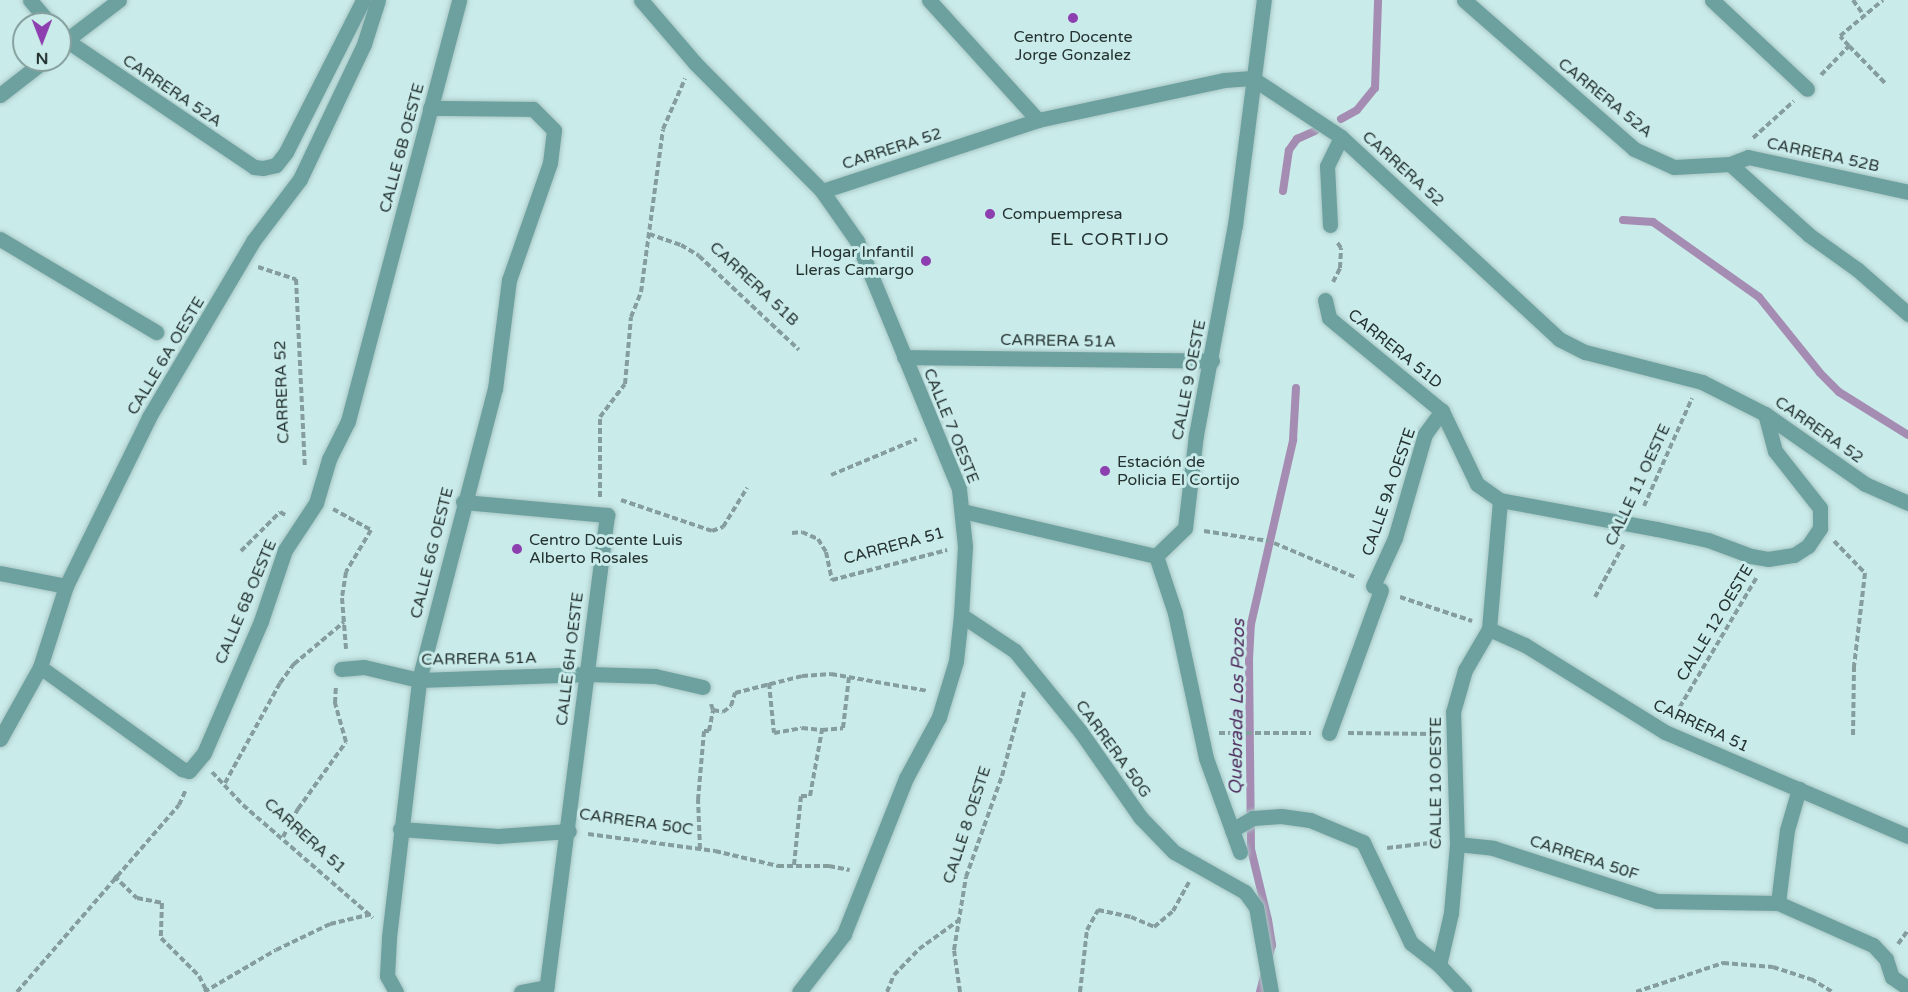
<!DOCTYPE html>
<html>
<head>
<meta charset="utf-8">
<style>
	body { margin:0 }
	#map { position:relative; width:1908px; height:992px; overflow:hidden; background:#c9ebe9; font-family:"Varela Round",sans-serif }
	div>[style] { position:absolute }
	[style*='--x'] { left:calc(var(--x)*1px); top:calc(var(--y)*1px); width:calc(var(--w)*1px); rotate:calc(var(--a)*1deg) }
	.stream>* { height:8px; margin:-4px; padding:0 4px; transform-origin:4px; border-radius:4px; background:#a58cb2 }
	.path>* { height:4px; margin-top:-2px; transform-origin:0; background:repeating-linear-gradient(90deg,#859e9d 0 6px,transparent 0 9px) }
	.roads { filter:drop-shadow(0 0 2px #a8c6c4) drop-shadow(0 0 2px #a8c6c4) }
	.minor>* { height:15px; margin:-7.5px; padding:0 7.5px; transform-origin:7.5px; border-radius:7.5px; background:#6da19f }
	.tertiary>* { height:15px; margin:-7.5px; padding:0 7.5px; transform-origin:7.5px; border-radius:7.5px; background:#6da19f }
	.dots>* { width:16px; height:16px; translate:-50% -50%; box-sizing:border-box; border:3px solid #c9ebe9; border-radius:50% }
	span { translate:-50% -50%; white-space:nowrap; text-align:center; line-height:1.15; -webkit-text-stroke:6px #c9ebe9; paint-order:stroke }
	.poi-label { font-size:16px; color:#243231 }
	.left { translate:0 -50%; text-align:left }
	.right { translate:-100% -50%; text-align:right }
	.street-label { font-size:16px; color:#243231 }
	.neighbourhood-label { font-size:18px; color:#243231; letter-spacing:1.5px }
	.water-label { font-size:18px; color:#533163; font-style:italic }
	.north { position:absolute; left:12px; top:12px; width:60px; height:60px; box-sizing:border-box; background:#c9ebe9; border:2px solid #87a19f; border-radius:50%; rotate:180deg; font-size:16px; font-weight:700; line-height:24px; text-align:center; color:#243231 }
	.north::after { content:''; display:block; margin:auto; width:21px; height:27px; background:#8d3faf; clip-path:polygon(50% 0,100% 100%,50% 72%,0 100%) }
</style>
</head>
<body>
<div id="map">
	<div class="stream">
		<i style="--x:1341;--y:119;--w:18;--a:-29"></i>
		<i style="--x:1357;--y:110;--w:28;--a:-51"></i>
		<i style="--x:1375;--y:88;--w:88;--a:-88"></i>
		<i style="--x:1283;--y:191;--w:41;--a:-81.7"></i>
		<i style="--x:1289;--y:150;--w:14;--a:-54"></i>
		<i style="--x:1297;--y:139;--w:20;--a:-24"></i>
		<i style="--x:1623;--y:220;--w:30;--a:4"></i>
		<i style="--x:1653;--y:222;--w:130;--a:35.3"></i>
		<i style="--x:1759;--y:297;--w:97;--a:51.2"></i>
		<i style="--x:1820;--y:373;--w:27;--a:45"></i>
		<i style="--x:1839;--y:392;--w:81;--a:31.9"></i>
		<i style="--x:1269;--y:956;--w:11;--a:-75"></i>
		<i style="--x:1272;--y:945;--w:25;--a:-99"></i>
		<i style="--x:1268;--y:920;--w:73;--a:-103.5"></i>
		<i style="--x:1251;--y:849;--w:189;--a:-90.6"></i>
		<i style="--x:1249;--y:660;--w:36;--a:-87"></i>
		<i style="--x:1251;--y:624;--w:189;--a:-77.1"></i>
		<i style="--x:1293;--y:440;--w:52;--a:-86.7"></i>
		<i style="--x:1260;--y:992;--w:16;--a:-76"></i>
	</div>
	<div class="path">
		<i style="--x:1853;--y:0;--w:19;--a:55"></i>
		<i style="--x:1849;--y:46;--w:53;--a:45.8"></i>
		<i style="--x:1821;--y:75;--w:40;--a:-46"></i>
		<i style="--x:1849;--y:46;--w:13;--a:-132"></i>
		<i style="--x:1840;--y:36;--w:56;--a:-39.9"></i>
		<i style="--x:1753;--y:138;--w:55;--a:-42.1"></i>
		<i style="--x:649;--y:234;--w:34;--a:19"></i>
		<i style="--x:681;--y:245;--w:21;--a:31"></i>
		<i style="--x:699;--y:256;--w:137;--a:43.2"></i>
		<i style="--x:258;--y:267;--w:40;--a:18"></i>
		<i style="--x:296;--y:279;--w:188;--a:87.3"></i>
		<i style="--x:1333;--y:282;--w:16;--a:-63"></i>
		<i style="--x:1340;--y:268;--w:20;--a:-87"></i>
		<i style="--x:1341;--y:248;--w:7;--a:-124"></i>
		<i style="--x:831;--y:475;--w:93;--a:-22.7"></i>
		<i style="--x:600;--y:497;--w:80;--a:-90"></i>
		<i style="--x:600;--y:417;--w:41;--a:-52.9"></i>
		<i style="--x:625;--y:384;--w:67;--a:-84.9"></i>
		<i style="--x:631;--y:317;--w:27;--a:-68"></i>
		<i style="--x:641;--y:292;--w:164;--a:-82.3"></i>
		<i style="--x:663;--y:129;--w:55;--a:-66.3"></i>
		<i style="--x:621;--y:500;--w:96;--a:18.8"></i>
		<i style="--x:712;--y:531;--w:12;--a:-20"></i>
		<i style="--x:723;--y:527;--w:46;--a:-58.4"></i>
		<i style="--x:1644;--y:506;--w:118;--a:-66"></i>
		<i style="--x:333;--y:509;--w:43;--a:28.9"></i>
		<i style="--x:371;--y:530;--w:49;--a:120.8"></i>
		<i style="--x:346;--y:572;--w:26;--a:99"></i>
		<i style="--x:342;--y:598;--w:51;--a:85.5"></i>
		<i style="--x:1204;--y:531;--w:65;--a:8.9"></i>
		<i style="--x:792;--y:533;--w:10;--a:-6"></i>
		<i style="--x:802;--y:532;--w:17;--a:24"></i>
		<i style="--x:818;--y:539;--w:15;--a:58"></i>
		<i style="--x:826;--y:552;--w:29;--a:78"></i>
		<i style="--x:832;--y:580;--w:119;--a:-14.6"></i>
		<i style="--x:1834;--y:541;--w:45;--a:45.9"></i>
		<i style="--x:1865;--y:573;--w:94;--a:96.7"></i>
		<i style="--x:1854;--y:666;--w:69;--a:90.8"></i>
		<i style="--x:1274;--y:543;--w:90;--a:22.9"></i>
		<i style="--x:241;--y:551;--w:55;--a:-45"></i>
		<i style="--x:280;--y:512;--w:8;--a:30"></i>
		<i style="--x:1400;--y:597;--w:76;--a:18.4"></i>
		<i style="--x:1595;--y:597;--w:63;--a:-61.4"></i>
		<i style="--x:769;--y:683;--w:50;--a:84.3"></i>
		<i style="--x:774;--y:733;--w:28;--a:-10"></i>
		<i style="--x:802;--y:728;--w:20;--a:6"></i>
		<i style="--x:711;--y:704;--w:6;--a:72"></i>
		<i style="--x:713;--y:710;--w:10;--a:11"></i>
		<i style="--x:723;--y:712;--w:10;--a:-37"></i>
		<i style="--x:731;--y:706;--w:14;--a:-73"></i>
		<i style="--x:735;--y:693;--w:69;--a:-14.2"></i>
		<i style="--x:802;--y:676;--w:29;--a:-4"></i>
		<i style="--x:831;--y:674;--w:98;--a:9.9"></i>
		<i style="--x:1675;--y:715;--w:161;--a:-59.3"></i>
		<i style="--x:1219;--y:733;--w:92;--a:0"></i>
		<i style="--x:1348;--y:733;--w:86;--a:0.7"></i>
		<i style="--x:212;--y:772;--w:45;--a:46.8"></i>
		<i style="--x:243;--y:805;--w:172;--a:41"></i>
		<i style="--x:225;--y:783;--w:114;--a:-61.2"></i>
		<i style="--x:280;--y:683;--w:24;--a:-54"></i>
		<i style="--x:294;--y:664;--w:65;--a:-40"></i>
		<i style="--x:588;--y:834;--w:128;--a:7.6"></i>
		<i style="--x:715;--y:851;--w:65;--a:13.4"></i>
		<i style="--x:778;--y:866;--w:51;--a:0"></i>
		<i style="--x:829;--y:866;--w:21;--a:11"></i>
		<i style="--x:283;--y:837;--w:32;--a:-62"></i>
		<i style="--x:298;--y:809;--w:82;--a:-54.4"></i>
		<i style="--x:346;--y:742;--w:41;--a:-105.8"></i>
		<i style="--x:335;--y:703;--w:18;--a:-87"></i>
		<i style="--x:1387;--y:848;--w:52;--a:-6.6"></i>
		<i style="--x:700;--y:849;--w:49;--a:-92.3"></i>
		<i style="--x:698;--y:800;--w:69;--a:-85"></i>
		<i style="--x:704;--y:731;--w:5;--a:0"></i>
		<i style="--x:709;--y:731;--w:21;--a:-79"></i>
		<i style="--x:794;--y:865;--w:69;--a:-84.2"></i>
		<i style="--x:801;--y:796;--w:9;--a:0"></i>
		<i style="--x:810;--y:796;--w:67;--a:-79.7"></i>
		<i style="--x:822;--y:730;--w:21;--a:-5"></i>
		<i style="--x:843;--y:728;--w:51;--a:-83.3"></i>
		<i style="--x:114;--y:876;--w:32;--a:44"></i>
		<i style="--x:137;--y:898;--w:25;--a:11"></i>
		<i style="--x:162;--y:903;--w:35;--a:92"></i>
		<i style="--x:161;--y:938;--w:54;--a:45"></i>
		<i style="--x:199;--y:976;--w:16;--a:63"></i>
		<i style="--x:1898;--y:944;--w:17;--a:-54"></i>
		<i style="--x:17;--y:992;--w:247;--a:-49.1"></i>
		<i style="--x:179;--y:805;--w:17;--a:-66"></i>
		<i style="--x:204;--y:992;--w:83;--a:-30.3"></i>
		<i style="--x:276;--y:950;--w:60;--a:-25.7"></i>
		<i style="--x:330;--y:924;--w:43;--a:-13.4"></i>
		<i style="--x:887;--y:992;--w:18;--a:-68"></i>
		<i style="--x:894;--y:975;--w:36;--a:-46"></i>
		<i style="--x:919;--y:949;--w:48;--a:-35.7"></i>
		<i style="--x:960;--y:992;--w:42;--a:-98.1"></i>
		<i style="--x:954;--y:950;--w:74;--a:-80.7"></i>
		<i style="--x:966;--y:877;--w:107;--a:-70.4"></i>
		<i style="--x:1002;--y:776;--w:87;--a:-75.3"></i>
		<i style="--x:1080;--y:992;--w:62;--a:-83.6"></i>
		<i style="--x:1087;--y:930;--w:23;--a:-61"></i>
		<i style="--x:1098;--y:910;--w:34;--a:12"></i>
		<i style="--x:1131;--y:917;--w:25;--a:23"></i>
		<i style="--x:1154;--y:927;--w:25;--a:-40"></i>
		<i style="--x:1173;--y:911;--w:33;--a:-61"></i>
		<i style="--x:1636;--y:992;--w:92;--a:-18.4"></i>
		<i style="--x:1723;--y:963;--w:50;--a:4.6"></i>
		<i style="--x:1773;--y:967;--w:40;--a:18"></i>
		<i style="--x:1811;--y:979;--w:26;--a:31"></i>
	</div>
	<div class="roads">
		<div class="minor">
			<i style="--x:30;--y:0;--w:31;--a:50"></i>
			<i style="--x:641;--y:0;--w:83;--a:49.4"></i>
			<i style="--x:695;--y:63;--w:180;--a:45.2"></i>
			<i style="--x:822;--y:191;--w:61;--a:55"></i>
			<i style="--x:857;--y:241;--w:268;--a:67.6"></i>
			<i style="--x:959;--y:489;--w:57;--a:84"></i>
			<i style="--x:965;--y:546;--w:69;--a:93.3"></i>
			<i style="--x:961;--y:615;--w:46;--a:96.2"></i>
			<i style="--x:956;--y:661;--w:59;--a:106.9"></i>
			<i style="--x:939;--y:717;--w:69;--a:118.4"></i>
			<i style="--x:906;--y:778;--w:168;--a:111.7"></i>
			<i style="--x:844;--y:934;--w:73;--a:127.8"></i>
			<i style="--x:929;--y:0;--w:162;--a:47.8"></i>
			<i style="--x:1464;--y:0;--w:226;--a:41.2"></i>
			<i style="--x:1634;--y:149;--w:44;--a:24.2"></i>
			<i style="--x:1674;--y:167;--w:56;--a:-3.1"></i>
			<i style="--x:1730;--y:164;--w:106;--a:41.9"></i>
			<i style="--x:1809;--y:235;--w:60;--a:35.5"></i>
			<i style="--x:1858;--y:270;--w:67;--a:41.3"></i>
			<i style="--x:1712;--y:0;--w:130;--a:43.1"></i>
			<i style="--x:60;--y:36;--w:234;--a:34"></i>
			<i style="--x:254;--y:167;--w:9;--a:6"></i>
			<i style="--x:263;--y:168;--w:13;--a:-13"></i>
			<i style="--x:276;--y:165;--w:16;--a:-52"></i>
			<i style="--x:286;--y:152;--w:170;--a:-63.1"></i>
			<i style="--x:1730;--y:164;--w:19;--a:-21"></i>
			<i style="--x:1748;--y:157;--w:164;--a:12.3"></i>
			<i style="--x:822;--y:191;--w:227;--a:-18.2"></i>
			<i style="--x:1038;--y:120;--w:190;--a:-12.1"></i>
			<i style="--x:1224;--y:80;--w:28;--a:-4"></i>
			<i style="--x:1252;--y:78;--w:107;--a:33.5"></i>
			<i style="--x:1341;--y:137;--w:297;--a:42.8"></i>
			<i style="--x:1559;--y:339;--w:29;--a:27"></i>
			<i style="--x:1585;--y:352;--w:121;--a:14.4"></i>
			<i style="--x:1702;--y:382;--w:71;--a:26.9"></i>
			<i style="--x:1765;--y:414;--w:122;--a:35"></i>
			<i style="--x:1865;--y:484;--w:47;--a:23.8"></i>
			<i style="--x:1330;--y:225;--w:59;--a:-92.9"></i>
			<i style="--x:1327;--y:166;--w:32;--a:-64"></i>
			<i style="--x:0;--y:239;--w:182;--a:30.8"></i>
			<i style="--x:1325;--y:300;--w:18;--a:77"></i>
			<i style="--x:1329;--y:318;--w:146;--a:39.5"></i>
			<i style="--x:1442;--y:411;--w:81;--a:64.4"></i>
			<i style="--x:1477;--y:484;--w:28;--a:35"></i>
			<i style="--x:1500;--y:500;--w:160;--a:10.5"></i>
			<i style="--x:1657;--y:529;--w:52;--a:12.2"></i>
			<i style="--x:1708;--y:540;--w:46;--a:20.4"></i>
			<i style="--x:1751;--y:556;--w:17;--a:10"></i>
			<i style="--x:1768;--y:559;--w:26;--a:-9"></i>
			<i style="--x:1794;--y:555;--w:17;--a:-33"></i>
			<i style="--x:1808;--y:546;--w:22;--a:-56"></i>
			<i style="--x:1820;--y:528;--w:20;--a:-90"></i>
			<i style="--x:1820;--y:508;--w:73;--a:-128.3"></i>
			<i style="--x:1775;--y:451;--w:38;--a:-105"></i>
			<i style="--x:904;--y:357;--w:308;--a:0.7"></i>
			<i style="--x:463;--y:502;--w:145;--a:5.2"></i>
			<i style="--x:607;--y:515;--w:481;--a:97.3"></i>
			<i style="--x:962;--y:511;--w:199;--a:13.1"></i>
			<i style="--x:0;--y:573;--w:67;--a:11.1"></i>
			<i style="--x:1373;--y:586;--w:53;--a:-65.4"></i>
			<i style="--x:1395;--y:538;--w:108;--a:-73.9"></i>
			<i style="--x:1425;--y:434;--w:29;--a:-54"></i>
			<i style="--x:961;--y:615;--w:65;--a:33.7"></i>
			<i style="--x:1015;--y:651;--w:103;--a:50.9"></i>
			<i style="--x:1080;--y:731;--w:106;--a:55"></i>
			<i style="--x:1141;--y:818;--w:47;--a:45.9"></i>
			<i style="--x:1174;--y:852;--w:81;--a:29.4"></i>
			<i style="--x:1245;--y:892;--w:19;--a:54"></i>
			<i style="--x:1256;--y:907;--w:86;--a:80"></i>
			<i style="--x:1489;--y:629;--w:39;--a:24"></i>
			<i style="--x:1525;--y:645;--w:165;--a:31.9"></i>
			<i style="--x:1665;--y:732;--w:264;--a:23.2"></i>
			<i style="--x:40;--y:667;--w:175;--a:35.7"></i>
			<i style="--x:182;--y:769;--w:7;--a:16"></i>
			<i style="--x:189;--y:771;--w:23;--a:-50"></i>
			<i style="--x:204;--y:753;--w:144;--a:-66.6"></i>
			<i style="--x:261;--y:621;--w:75;--a:-71.3"></i>
			<i style="--x:285;--y:550;--w:56;--a:-56.6"></i>
			<i style="--x:316;--y:503;--w:46;--a:-73.5"></i>
			<i style="--x:329;--y:459;--w:42;--a:-63.4"></i>
			<i style="--x:348;--y:421;--w:435;--a:-75.2"></i>
			<i style="--x:341;--y:669;--w:23;--a:-5"></i>
			<i style="--x:364;--y:667;--w:57;--a:13.3"></i>
			<i style="--x:419;--y:680;--w:169;--a:-2"></i>
			<i style="--x:588;--y:674;--w:67;--a:1.7"></i>
			<i style="--x:655;--y:676;--w:49;--a:12.9"></i>
			<i style="--x:1329;--y:733;--w:152;--a:-70"></i>
			<i style="--x:0;--y:739;--w:82;--a:-60.9"></i>
			<i style="--x:40;--y:667;--w:85;--a:-72.2"></i>
			<i style="--x:66;--y:586;--w:188;--a:-63.8"></i>
			<i style="--x:149;--y:417;--w:204;--a:-59.4"></i>
			<i style="--x:253;--y:241;--w:78;--a:-52.8"></i>
			<i style="--x:300;--y:179;--w:149;--a:-64.6"></i>
			<i style="--x:364;--y:44;--w:46;--a:-72.3"></i>
			<i style="--x:400;--y:829;--w:98;--a:4.1"></i>
			<i style="--x:498;--y:836;--w:71;--a:-4"></i>
			<i style="--x:1232;--y:830;--w:24;--a:-30"></i>
			<i style="--x:1253;--y:818;--w:28;--a:-4"></i>
			<i style="--x:1281;--y:816;--w:29;--a:8"></i>
			<i style="--x:1310;--y:820;--w:57;--a:22.5"></i>
			<i style="--x:1363;--y:842;--w:112;--a:64.6"></i>
			<i style="--x:1411;--y:943;--w:36;--a:38"></i>
			<i style="--x:1439;--y:965;--w:37;--a:47"></i>
			<i style="--x:1457;--y:844;--w:36;--a:6"></i>
			<i style="--x:1493;--y:848;--w:172;--a:17.9"></i>
			<i style="--x:1657;--y:901;--w:121;--a:0.9"></i>
			<i style="--x:1778;--y:903;--w:104;--a:23.9"></i>
			<i style="--x:1873;--y:945;--w:19;--a:47"></i>
			<i style="--x:1886;--y:959;--w:19;--a:72"></i>
			<i style="--x:1892;--y:977;--w:19;--a:35"></i>
			<i style="--x:1240;--y:852;--w:100;--a:-109.9"></i>
			<i style="--x:1206;--y:758;--w:148;--a:-102.1"></i>
			<i style="--x:1175;--y:613;--w:60;--a:-108.4"></i>
			<i style="--x:1156;--y:556;--w:40;--a:-44"></i>
			<i style="--x:1185;--y:528;--w:94;--a:-83.3"></i>
			<i style="--x:1196;--y:435;--w:214;--a:-79.5"></i>
			<i style="--x:1235;--y:225;--w:227;--a:-82.7"></i>
			<i style="--x:1778;--y:903;--w:74;--a:-83"></i>
			<i style="--x:1787;--y:830;--w:43;--a:-73.7"></i>
			<i style="--x:1439;--y:965;--w:53;--a:-77"></i>
			<i style="--x:1451;--y:913;--w:69;--a:-85"></i>
			<i style="--x:1457;--y:844;--w:132;--a:-91.7"></i>
			<i style="--x:1453;--y:712;--w:44;--a:-74.1"></i>
			<i style="--x:1465;--y:670;--w:48;--a:-59.7"></i>
			<i style="--x:1489;--y:629;--w:129;--a:-85.1"></i>
			<i style="--x:396;--y:992;--w:18;--a:-119"></i>
			<i style="--x:387;--y:976;--w:39;--a:-87"></i>
			<i style="--x:389;--y:937;--w:259;--a:-83.3"></i>
			<i style="--x:419;--y:680;--w:301;--a:-75.4"></i>
			<i style="--x:495;--y:389;--w:110;--a:-82.7"></i>
			<i style="--x:509;--y:280;--w:124;--a:-70.7"></i>
			<i style="--x:550;--y:163;--w:33;--a:-83"></i>
			<i style="--x:554;--y:130;--w:30;--a:-135"></i>
			<i style="--x:533;--y:109;--w:103;--a:-179.4"></i>
			<i style="--x:521;--y:992;--w:26;--a:-11"></i>
		</div>
		<div class="tertiary">
			<i style="--x:60;--y:45;--w:74;--a:-37.3"></i>
			<i style="--x:0;--y:95;--w:57;--a:-37.9"></i>
		</div>
	</div>
	<div class="dots">
		<i style="left:1073px;top:18px;background:#8d3faf"></i>
		<i style="left:990px;top:214px;background:#8d3faf"></i>
		<i style="left:926px;top:261px;background:#8d3faf"></i>
		<i style="left:1105px;top:471px;background:#8d3faf"></i>
		<i style="left:517px;top:549px;background:#8d3faf"></i>
	</div>
	<div class="poi-label">
		<span style="left:1073px;top:46px">Centro Docente<br>Jorge Gonzalez</span>
		<span class="left" style="left:1002px;top:214px">Compuempresa</span>
		<span class="right" style="left:914px;top:261px">Hogar Infantil<br>Lleras Camargo</span>
		<span class="left" style="left:1117px;top:471px">Estación de<br>Policia El Cortijo</span>
		<span class="left" style="left:529px;top:549px">Centro Docente Luis<br>Alberto Rosales</span>
	</div>
	<div class="street-label">
		<span style="left:172px;top:91px;rotate:34deg">CARRERA 52A</span>
		<span style="left:1605px;top:98px;rotate:39deg">CARRERA 52A</span>
		<span style="left:402px;top:148px;rotate:-75deg">CALLE 6B OESTE</span>
		<span style="left:892px;top:149px;rotate:-18deg">CARRERA 52</span>
		<span style="left:1823px;top:155px;rotate:12deg">CARRERA 52B</span>
		<span style="left:1403px;top:169px;rotate:42deg">CARRERA 52</span>
		<span style="left:754px;top:284px;rotate:43deg">CARRERA 51B</span>
		<span style="left:1058px;top:341px;rotate:1deg">CARRERA 51A</span>
		<span style="left:1395px;top:349px;rotate:39deg">CARRERA 51D</span>
		<span style="left:166px;top:356px;rotate:-59deg">CALLE 6A OESTE</span>
		<span style="left:1189px;top:380px;rotate:-79deg">CALLE 9 OESTE</span>
		<span style="left:282px;top:392px;rotate:-92deg">CARRERA 52</span>
		<span style="left:951px;top:426px;rotate:68deg">CALLE 7 OESTE</span>
		<span style="left:1819px;top:430px;rotate:35deg">CARRERA 52</span>
		<span style="left:1638px;top:485px;rotate:-65deg">CALLE 11 OESTE</span>
		<span style="left:1389px;top:492px;rotate:-71deg">CALLE 9A OESTE</span>
		<span style="left:894px;top:546px;rotate:-15deg">CARRERA 51</span>
		<span style="left:432px;top:553px;rotate:-76deg">CALLE 6G OESTE</span>
		<span style="left:246px;top:602px;rotate:-67deg">CALLE 6B OESTE</span>
		<span style="left:1715px;top:623px;rotate:-59deg">CALLE 12 OESTE</span>
		<span style="left:479px;top:659px;rotate:-1deg">CARRERA 51A</span>
		<span style="left:570px;top:659px;rotate:-83deg">CALLE 6H OESTE</span>
		<span style="left:1701px;top:726px;rotate:25deg">CARRERA 51</span>
		<span style="left:1113px;top:749px;rotate:54deg">CARRERA 50G</span>
		<span style="left:1436px;top:783px;rotate:-90deg">CALLE 10 OESTE</span>
		<span style="left:636px;top:822px;rotate:8deg">CARRERA 50C</span>
		<span style="left:967px;top:825px;rotate:-72deg">CALLE 8 OESTE</span>
		<span style="left:305px;top:836px;rotate:42deg">CARRERA 51</span>
		<span style="left:1584px;top:858px;rotate:18deg">CARRERA 50F</span>
	</div>
	<div class="neighbourhood-label">
		<span style="left:1110px;top:239px">EL CORTIJO</span>
	</div>
	<div class="water-label">
		<span style="left:1237px;top:707px;rotate:-89deg">Quebrada Los Pozos</span>
	</div>
	<div class="north">N</div>
</div>
</body>
</html>
